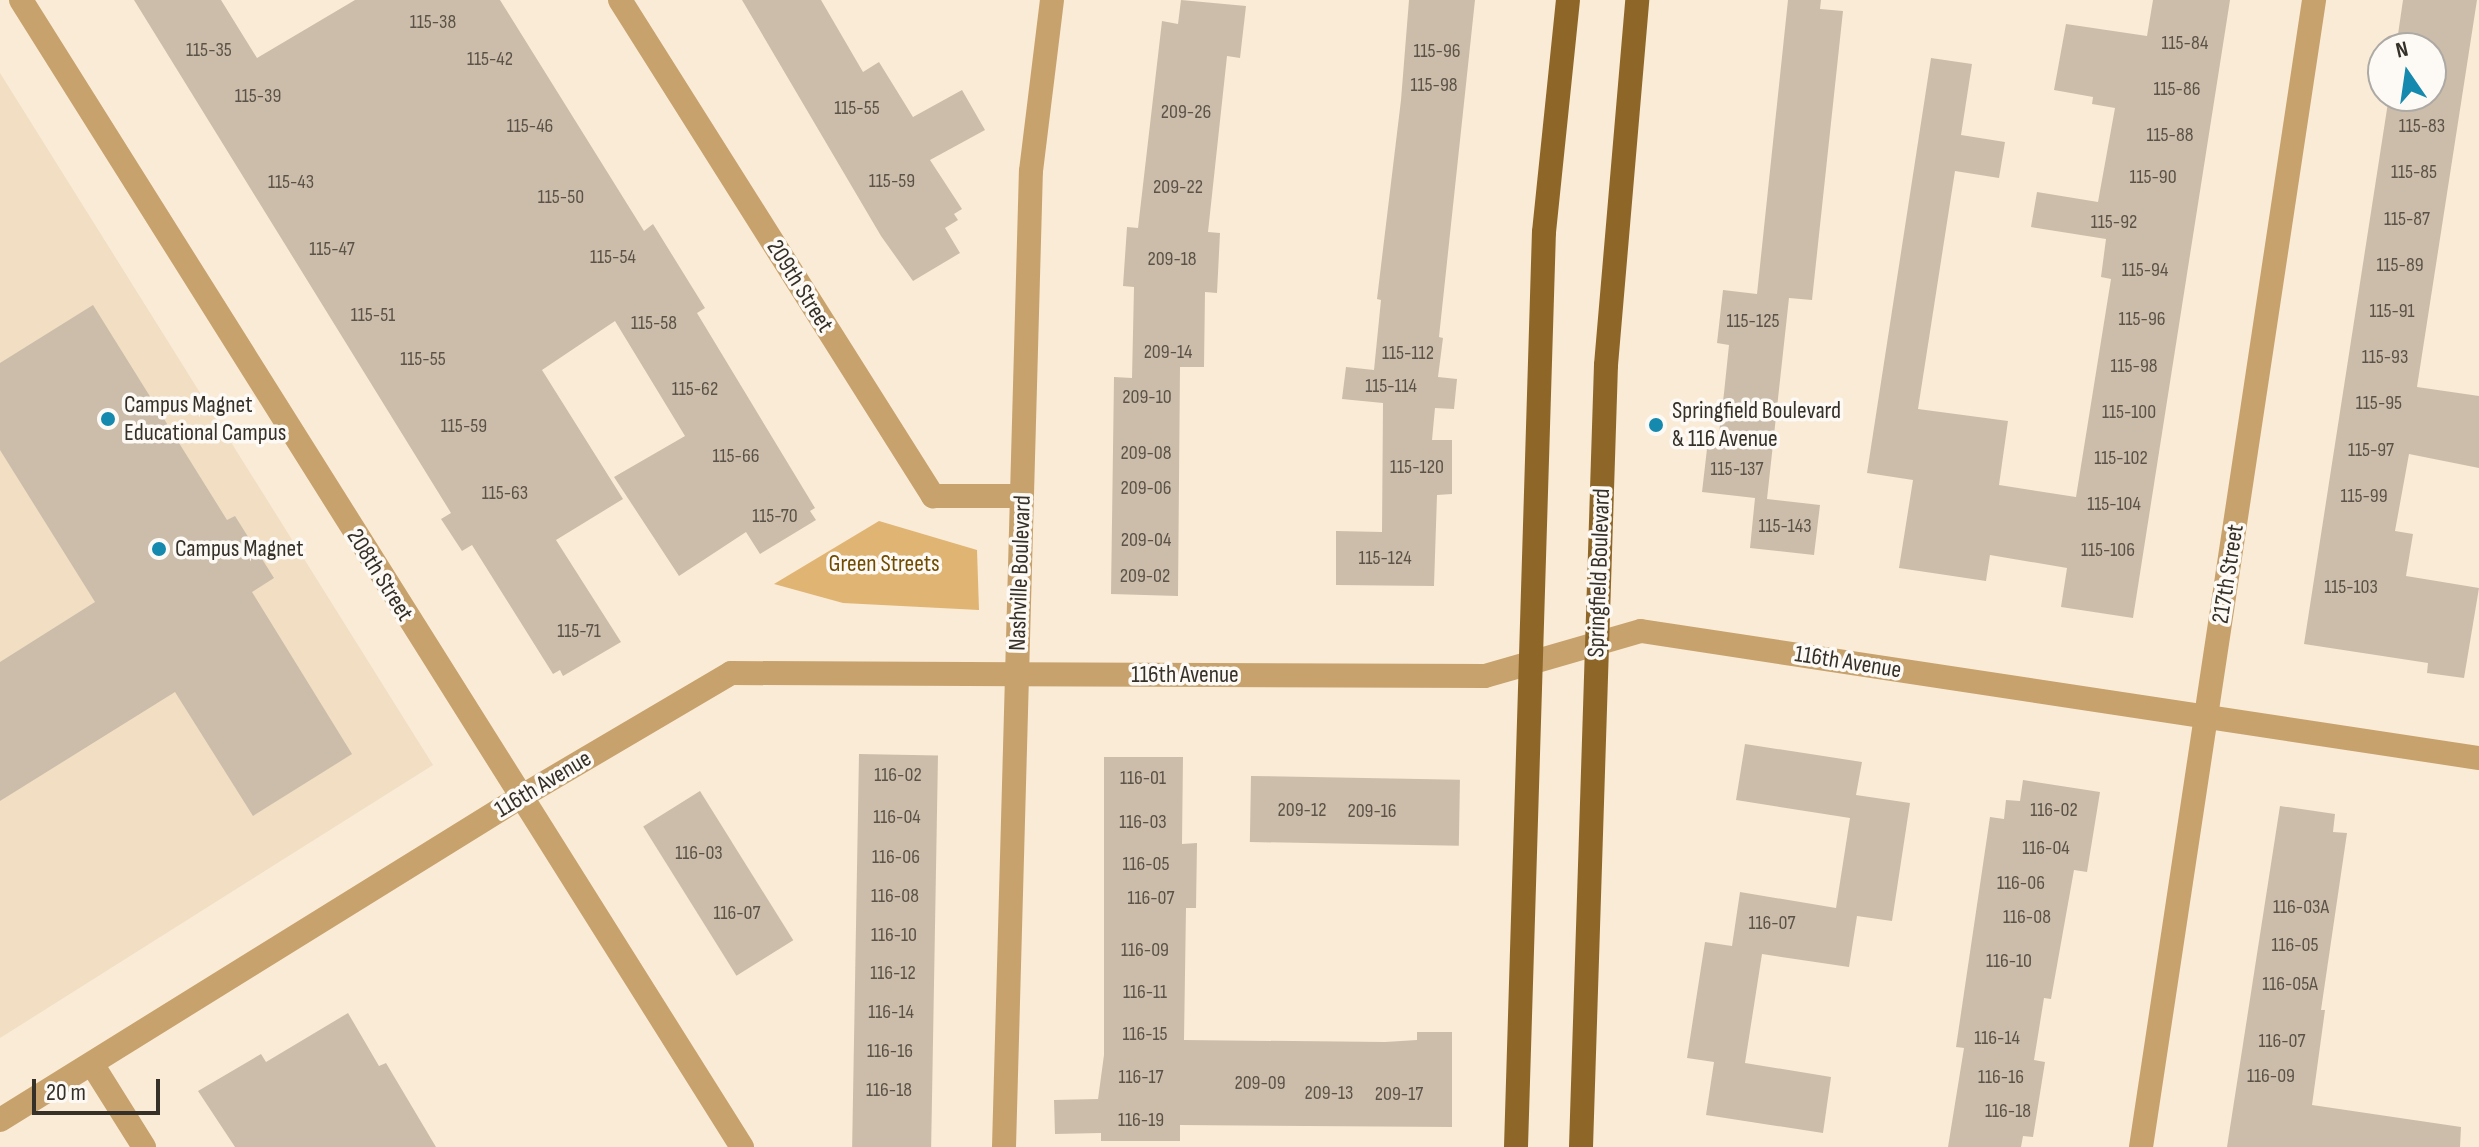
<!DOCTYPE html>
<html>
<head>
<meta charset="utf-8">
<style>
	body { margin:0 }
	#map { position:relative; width:2479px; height:1147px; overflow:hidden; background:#faebd6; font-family:"Sofia Sans Condensed",sans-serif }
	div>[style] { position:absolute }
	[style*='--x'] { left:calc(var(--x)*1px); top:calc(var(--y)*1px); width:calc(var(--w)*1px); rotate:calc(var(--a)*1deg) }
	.built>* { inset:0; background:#f1dec3 }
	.green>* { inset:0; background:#e0b473 }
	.building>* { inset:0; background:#ccbdaa; transform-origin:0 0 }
	.street>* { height:24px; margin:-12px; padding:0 12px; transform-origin:12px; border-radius:12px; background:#c7a26d }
	.primary>* { height:24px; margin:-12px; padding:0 12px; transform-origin:12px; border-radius:12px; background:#8e6728 }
	.dots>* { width:22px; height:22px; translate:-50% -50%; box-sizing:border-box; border:4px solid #fdfaf6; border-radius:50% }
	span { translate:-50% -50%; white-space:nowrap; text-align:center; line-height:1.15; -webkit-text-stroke:7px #fdfaf6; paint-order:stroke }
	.number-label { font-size:20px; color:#5b5348 }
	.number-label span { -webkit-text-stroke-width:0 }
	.street-label { font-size:24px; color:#353028 }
	.poi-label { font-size:24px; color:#353028 }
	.left { translate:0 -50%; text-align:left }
	.park-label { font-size:24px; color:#704b02 }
	.north { position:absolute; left:2367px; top:32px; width:80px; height:80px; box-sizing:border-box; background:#fdfaf6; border:2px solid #ada9a4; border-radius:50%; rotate:347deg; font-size:22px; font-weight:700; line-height:32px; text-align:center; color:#353028 }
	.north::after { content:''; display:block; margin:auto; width:28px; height:36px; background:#1589ae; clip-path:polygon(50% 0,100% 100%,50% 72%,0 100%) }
	.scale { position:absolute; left:32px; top:1079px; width:128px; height:36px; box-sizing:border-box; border:4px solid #353028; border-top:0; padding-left:10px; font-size:24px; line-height:28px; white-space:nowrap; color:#353028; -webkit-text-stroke:6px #fdfaf6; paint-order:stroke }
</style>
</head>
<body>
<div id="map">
	<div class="built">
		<i style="clip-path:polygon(0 73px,433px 765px,0 1038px)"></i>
	</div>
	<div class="green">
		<i style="clip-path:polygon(879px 521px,977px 550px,979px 610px,843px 603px,774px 584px)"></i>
	</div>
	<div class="building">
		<i style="clip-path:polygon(134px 0,221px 0,257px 58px,355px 0,500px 0,644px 231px,653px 224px,705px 308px,697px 313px,815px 508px,810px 511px,816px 520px,760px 554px,746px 532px,679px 576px,614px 477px,685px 436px,615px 321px,542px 370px,623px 499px,556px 540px,621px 642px,563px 676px,560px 670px,553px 674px,472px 545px,462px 551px,441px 519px,451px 513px)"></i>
		<i style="clip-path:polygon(742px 0,821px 0,863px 72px,879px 62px,913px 117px,962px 90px,985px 130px,930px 160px,962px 209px,954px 214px,958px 220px,945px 228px,960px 253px,913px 281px,881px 236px)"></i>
		<i style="clip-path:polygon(1181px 0,1246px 6px,1240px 58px,1227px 56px,1208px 232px,1220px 233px,1217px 293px,1205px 292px,1204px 367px,1180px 367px,1178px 596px,1111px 594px,1114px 377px,1132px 378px,1134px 287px,1123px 286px,1127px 227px,1138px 228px,1162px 21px,1178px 24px)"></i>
		<i style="clip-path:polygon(1409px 0,1475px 0,1439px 337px,1443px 338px,1438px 377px,1457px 379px,1454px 409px,1435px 408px,1432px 440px,1452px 440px,1452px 494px,1437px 495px,1434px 586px,1336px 585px,1336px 531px,1382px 532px,1383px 403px,1342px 399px,1346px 367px,1374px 370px,1381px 300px,1377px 299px,1401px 100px)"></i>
		<i style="clip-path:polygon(1788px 0,1821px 0,1820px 9px,1843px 11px,1812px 300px,1789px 298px,1767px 499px,1820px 505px,1814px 555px,1750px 548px,1755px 498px,1702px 492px,1708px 440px,1718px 441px,1724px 393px,1729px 345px,1717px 343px,1723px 290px,1757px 294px)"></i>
		<i style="clip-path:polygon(2153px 0,2230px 0,2133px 618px,2061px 607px,2067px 568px,1990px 555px,1986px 581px,1899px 568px,1913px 480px,1867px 473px,1931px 58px,1972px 64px,1961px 135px,2005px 142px,1999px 178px,1955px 171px,1918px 409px,2008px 421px,1999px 485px,2076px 497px,2111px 279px,2101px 277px,2106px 239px,2031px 227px,2037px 192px,2098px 202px,2115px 108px,2092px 104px,2093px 97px,2054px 90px,2066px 24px,2147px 36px)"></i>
		<i style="clip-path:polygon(2403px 0,2477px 0,2417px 387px,2479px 396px,2479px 468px,2409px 454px,2395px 531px,2413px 534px,2406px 576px,2479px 588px,2464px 678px,2427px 673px,2428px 663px,2304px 644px,2389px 96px,2431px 96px,2431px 48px,2396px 48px)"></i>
		<i style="clip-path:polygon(93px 305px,227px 520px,235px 516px,274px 578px,252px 592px,352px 754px,253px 816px,175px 692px,0 801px,0 662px,95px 602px,0 450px,0 363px)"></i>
		<i style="clip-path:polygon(1745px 744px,1862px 762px,1856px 795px,1910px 803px,1892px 921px,1857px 916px,1849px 967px,1762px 954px,1745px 1063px,1831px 1077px,1823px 1133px,1706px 1115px,1714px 1062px,1687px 1058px,1705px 942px,1732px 946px,1740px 892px,1836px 908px,1850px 818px,1736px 800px)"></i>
		<i style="left:859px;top:754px;width:79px;height:393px;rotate:1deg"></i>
		<i style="clip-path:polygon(1104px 757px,1183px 757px,1182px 844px,1197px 843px,1196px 908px,1186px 908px,1184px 1040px,1385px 1042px,1417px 1040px,1417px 1032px,1452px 1032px,1452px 1127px,1180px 1125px,1180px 1141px,1101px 1141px,1101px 1133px,1055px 1134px,1054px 1100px,1098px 1099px,1104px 1055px)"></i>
		<i style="left:1251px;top:776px;width:209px;height:66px;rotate:1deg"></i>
		<i style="clip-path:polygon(2023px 780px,2100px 792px,2087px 872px,2074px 870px,2051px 999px,2044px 998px,2034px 1060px,2045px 1062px,2033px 1137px,2023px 1136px,2021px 1147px,1948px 1147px,1964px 1048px,1956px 1047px,1990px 817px,2004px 819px,2006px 800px,2020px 801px)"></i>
		<i style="left:700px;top:791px;width:176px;height:67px;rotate:58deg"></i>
		<i style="clip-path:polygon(2280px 806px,2335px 814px,2333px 832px,2347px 833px,2321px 1010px,2325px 1010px,2312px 1105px,2461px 1127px,2460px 1147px,2227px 1147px)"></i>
		<i style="clip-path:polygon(348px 1013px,379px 1066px,386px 1063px,436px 1147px,235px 1147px,198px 1091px,261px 1054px,266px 1062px)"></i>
	</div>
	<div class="street">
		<i style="--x:21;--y:0;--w:1355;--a:57.85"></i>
		<i style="--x:620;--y:0;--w:587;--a:57.75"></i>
		<i style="--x:933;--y:496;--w:89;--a:0"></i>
		<i style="--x:92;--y:1064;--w:98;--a:57.9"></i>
		<i style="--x:0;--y:1120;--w:611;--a:-31.82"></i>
		<i style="--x:519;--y:798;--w:246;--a:-30.5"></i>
		<i style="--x:731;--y:673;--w:754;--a:0.23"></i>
		<i style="--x:1485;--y:676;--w:162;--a:-16.1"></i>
		<i style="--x:1641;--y:631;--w:848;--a:8.62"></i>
		<i style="--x:1004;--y:1147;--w:976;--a:-88.42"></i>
		<i style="--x:1031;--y:171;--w:172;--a:-83"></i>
		<i style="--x:2141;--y:1147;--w:1160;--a:-81.42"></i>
	</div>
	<div class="primary">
		<i style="--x:1516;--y:1147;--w:915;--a:-88.25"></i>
		<i style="--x:1544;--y:232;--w:233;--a:-84.1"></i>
		<i style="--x:1581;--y:1147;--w:782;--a:-88.17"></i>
		<i style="--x:1606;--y:365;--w:366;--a:-85.1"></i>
	</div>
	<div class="dots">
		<i style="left:108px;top:419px;background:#1589ae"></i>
		<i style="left:1656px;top:425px;background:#1589ae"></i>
		<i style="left:159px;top:549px;background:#1589ae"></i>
	</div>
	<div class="number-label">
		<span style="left:433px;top:22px">115-38</span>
		<span style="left:2185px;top:43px">115-84</span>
		<span style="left:209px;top:50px">115-35</span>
		<span style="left:1437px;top:51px">115-96</span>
		<span style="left:490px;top:59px">115-42</span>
		<span style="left:1434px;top:85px">115-98</span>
		<span style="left:2177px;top:89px">115-86</span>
		<span style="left:258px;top:96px">115-39</span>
		<span style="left:857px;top:108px">115-55</span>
		<span style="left:1186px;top:112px">209-26</span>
		<span style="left:530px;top:126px">115-46</span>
		<span style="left:2422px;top:126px">115-83</span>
		<span style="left:2170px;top:135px">115-88</span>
		<span style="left:2414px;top:172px">115-85</span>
		<span style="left:2153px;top:177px">115-90</span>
		<span style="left:892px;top:181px">115-59</span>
		<span style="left:291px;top:182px">115-43</span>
		<span style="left:1178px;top:187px">209-22</span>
		<span style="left:561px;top:197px">115-50</span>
		<span style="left:2407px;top:219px">115-87</span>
		<span style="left:2114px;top:222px">115-92</span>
		<span style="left:332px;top:249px">115-47</span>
		<span style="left:613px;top:257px">115-54</span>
		<span style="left:1172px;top:259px">209-18</span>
		<span style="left:2400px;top:265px">115-89</span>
		<span style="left:2145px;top:270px">115-94</span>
		<span style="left:2392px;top:311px">115-91</span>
		<span style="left:373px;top:315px">115-51</span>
		<span style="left:2142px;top:319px">115-96</span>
		<span style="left:1753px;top:321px">115-125</span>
		<span style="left:654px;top:323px">115-58</span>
		<span style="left:1168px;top:352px">209-14</span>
		<span style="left:1408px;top:353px">115-112</span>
		<span style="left:2385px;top:357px">115-93</span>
		<span style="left:423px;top:359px">115-55</span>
		<span style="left:2134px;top:366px">115-98</span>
		<span style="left:1391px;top:386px">115-114</span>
		<span style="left:695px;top:389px">115-62</span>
		<span style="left:1147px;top:397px">209-10</span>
		<span style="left:2379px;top:403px">115-95</span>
		<span style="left:2129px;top:412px">115-100</span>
		<span style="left:464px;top:426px">115-59</span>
		<span style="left:2371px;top:450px">115-97</span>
		<span style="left:1146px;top:453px">209-08</span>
		<span style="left:736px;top:456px">115-66</span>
		<span style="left:2121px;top:458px">115-102</span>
		<span style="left:1417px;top:467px">115-120</span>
		<span style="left:1737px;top:469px">115-137</span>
		<span style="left:1146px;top:488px">209-06</span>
		<span style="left:505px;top:493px">115-63</span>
		<span style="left:2364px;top:496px">115-99</span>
		<span style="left:2114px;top:504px">115-104</span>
		<span style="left:775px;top:516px">115-70</span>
		<span style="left:1785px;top:526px">115-143</span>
		<span style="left:1146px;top:540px">209-04</span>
		<span style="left:2108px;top:550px">115-106</span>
		<span style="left:1385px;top:558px">115-124</span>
		<span style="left:1145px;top:576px">209-02</span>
		<span style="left:2351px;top:587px">115-103</span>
		<span style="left:579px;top:631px">115-71</span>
		<span style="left:898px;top:775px">116-02</span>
		<span style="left:1143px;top:778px">116-01</span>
		<span style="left:1302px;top:810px">209-12</span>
		<span style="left:2054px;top:810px">116-02</span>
		<span style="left:1372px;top:811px">209-16</span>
		<span style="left:897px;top:817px">116-04</span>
		<span style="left:1143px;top:822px">116-03</span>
		<span style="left:2046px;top:848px">116-04</span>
		<span style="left:699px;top:853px">116-03</span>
		<span style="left:896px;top:857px">116-06</span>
		<span style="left:1146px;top:864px">116-05</span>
		<span style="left:2021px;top:883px">116-06</span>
		<span style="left:895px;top:896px">116-08</span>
		<span style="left:1151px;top:898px">116-07</span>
		<span style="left:2301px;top:907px">116-03A</span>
		<span style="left:737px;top:913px">116-07</span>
		<span style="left:2027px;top:917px">116-08</span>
		<span style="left:1772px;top:923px">116-07</span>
		<span style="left:894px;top:935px">116-10</span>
		<span style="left:2295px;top:945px">116-05</span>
		<span style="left:1145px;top:950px">116-09</span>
		<span style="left:2009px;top:961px">116-10</span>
		<span style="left:893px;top:973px">116-12</span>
		<span style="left:2290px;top:984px">116-05A</span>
		<span style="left:1145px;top:992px">116-11</span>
		<span style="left:891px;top:1012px">116-14</span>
		<span style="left:1145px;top:1034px">116-15</span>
		<span style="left:1997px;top:1038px">116-14</span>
		<span style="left:2282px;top:1041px">116-07</span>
		<span style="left:890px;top:1051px">116-16</span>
		<span style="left:2271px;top:1076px">116-09</span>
		<span style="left:1141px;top:1077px">116-17</span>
		<span style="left:2001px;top:1077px">116-16</span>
		<span style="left:1260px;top:1083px">209-09</span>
		<span style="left:889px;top:1090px">116-18</span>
		<span style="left:1329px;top:1093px">209-13</span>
		<span style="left:1399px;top:1094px">209-17</span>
		<span style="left:2008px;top:1111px">116-18</span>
		<span style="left:1141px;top:1120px">116-19</span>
	</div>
	<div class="street-label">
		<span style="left:800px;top:286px;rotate:58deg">209th Street</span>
		<span style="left:1020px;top:573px;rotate:-88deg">Nashville Boulevard</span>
		<span style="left:1599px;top:573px;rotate:-88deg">Springfield Boulevard</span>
		<span style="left:2228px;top:574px;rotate:-81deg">217th Street</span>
		<span style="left:380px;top:575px;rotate:58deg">208th Street</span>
		<span style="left:1848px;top:662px;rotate:9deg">116th Avenue</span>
		<span style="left:1185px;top:675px">116th Avenue</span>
		<span style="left:543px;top:784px;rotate:-31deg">116th Avenue</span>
	</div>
	<div class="poi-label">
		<span class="left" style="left:124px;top:419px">Campus Magnet<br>Educational Campus</span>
		<span class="left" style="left:1672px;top:425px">Springfield Boulevard<br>&amp; 116 Avenue</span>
		<span class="left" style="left:175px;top:549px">Campus Magnet</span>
	</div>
	<div class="park-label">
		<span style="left:884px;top:564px">Green Streets</span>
	</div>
	<div class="north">N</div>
	<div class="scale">20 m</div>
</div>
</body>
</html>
